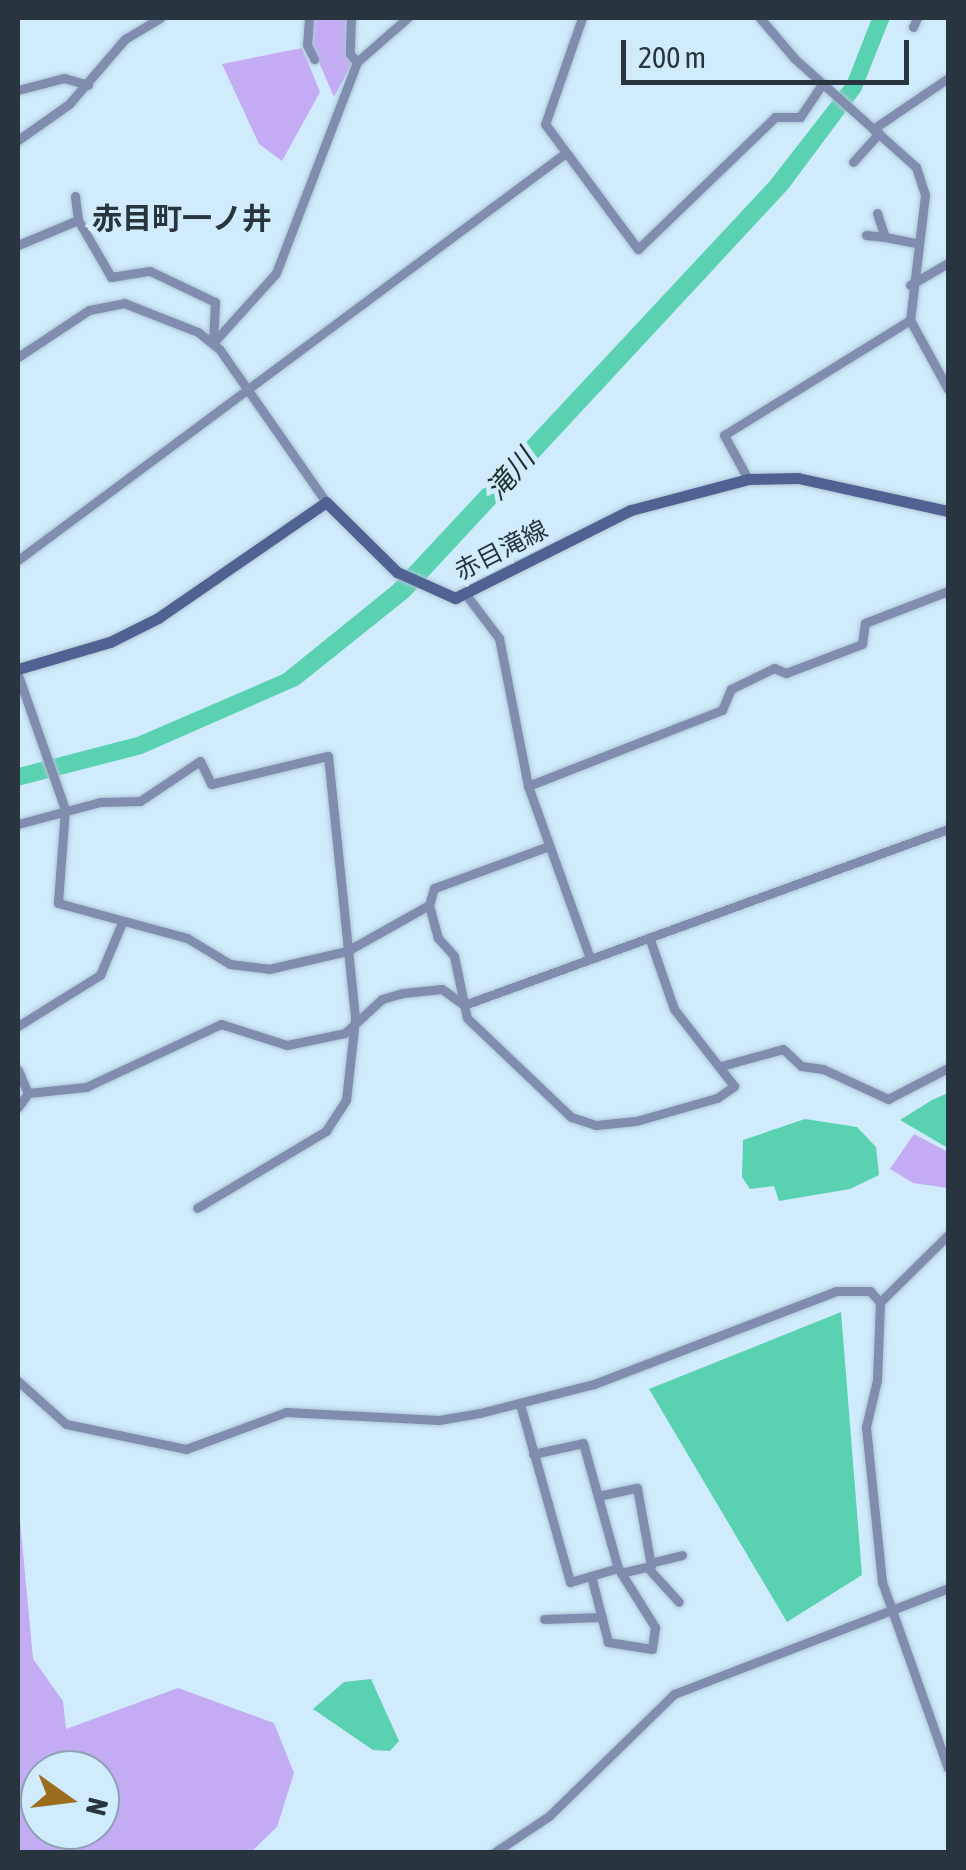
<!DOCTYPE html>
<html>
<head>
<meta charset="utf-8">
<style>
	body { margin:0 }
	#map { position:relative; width:966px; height:1870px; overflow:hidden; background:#cfebfc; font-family:"Asap Condensed","Noto Sans JP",sans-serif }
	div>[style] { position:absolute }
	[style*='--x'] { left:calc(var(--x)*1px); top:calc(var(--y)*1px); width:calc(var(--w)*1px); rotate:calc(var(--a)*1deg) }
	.green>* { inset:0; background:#c4acf5 }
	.water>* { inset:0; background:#5ad2b1 }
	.roads { filter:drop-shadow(0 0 2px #aec7d6) drop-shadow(0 0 2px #aec7d6) }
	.minor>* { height:9px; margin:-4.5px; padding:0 4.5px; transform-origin:4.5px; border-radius:4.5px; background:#808daf }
	.secondary>* { height:11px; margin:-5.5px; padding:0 5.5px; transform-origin:5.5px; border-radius:5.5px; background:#506292 }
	span { translate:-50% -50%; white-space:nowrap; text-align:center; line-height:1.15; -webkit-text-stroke:10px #cfebfc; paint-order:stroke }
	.street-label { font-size:25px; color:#28353e }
	.water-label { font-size:28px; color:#1c312a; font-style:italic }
	.quarter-label { font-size:30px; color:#28353e; font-weight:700 }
	.frame { position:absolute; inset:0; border:20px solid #28353e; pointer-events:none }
	.north { position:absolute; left:20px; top:1750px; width:100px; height:100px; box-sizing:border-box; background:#cfebfc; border:2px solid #8ca2b0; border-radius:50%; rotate:104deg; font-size:28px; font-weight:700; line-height:40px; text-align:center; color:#28353e }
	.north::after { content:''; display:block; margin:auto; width:35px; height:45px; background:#9a6e1d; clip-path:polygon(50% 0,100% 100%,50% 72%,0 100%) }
	.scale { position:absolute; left:621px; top:40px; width:288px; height:45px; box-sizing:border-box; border:5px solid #28353e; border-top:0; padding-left:12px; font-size:30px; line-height:35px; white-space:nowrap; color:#28353e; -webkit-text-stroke:8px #cfebfc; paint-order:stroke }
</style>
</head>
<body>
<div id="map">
	<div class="green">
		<i style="clip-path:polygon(314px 18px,347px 18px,353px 62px,334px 97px,311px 44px)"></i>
		<i style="clip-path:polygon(302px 48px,320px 92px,282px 161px,259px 144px,222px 64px)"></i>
		<i style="clip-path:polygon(914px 1134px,948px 1152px,948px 1188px,913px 1183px,890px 1169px)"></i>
		<i style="clip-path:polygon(evenodd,18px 1499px,33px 1659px,63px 1701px,66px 1729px,178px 1688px,274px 1723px,294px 1773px,277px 1827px,251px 1852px,18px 1852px,18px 1499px,40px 1770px,100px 1770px,100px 1830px,40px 1830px,40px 1770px)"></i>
	</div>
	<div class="water">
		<i style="clip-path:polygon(872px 18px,890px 18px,861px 91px,788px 189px,409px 597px,299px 685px,142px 754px,18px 786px,18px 768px,137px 737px,283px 674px,393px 585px,770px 181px,847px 82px)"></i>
		<i style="clip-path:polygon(948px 1093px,948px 1148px,900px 1120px,932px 1100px)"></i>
		<i style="clip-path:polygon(805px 1119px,857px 1127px,876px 1147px,879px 1175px,850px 1189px,779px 1201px,774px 1186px,750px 1189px,742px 1177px,743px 1140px)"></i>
		<i style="clip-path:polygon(841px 1312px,862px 1575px,787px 1622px,649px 1389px)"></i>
		<i style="clip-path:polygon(371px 1679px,399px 1741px,390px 1751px,373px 1750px,313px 1709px,344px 1682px)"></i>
	</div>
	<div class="roads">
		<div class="minor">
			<i style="--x:309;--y:18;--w:27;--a:94"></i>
			<i style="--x:307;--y:45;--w:16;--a:63"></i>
			<i style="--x:351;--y:18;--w:36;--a:92"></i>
			<i style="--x:350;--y:54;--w:11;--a:49"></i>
			<i style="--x:582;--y:18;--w:112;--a:109.2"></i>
			<i style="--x:545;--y:124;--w:156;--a:53.4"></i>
			<i style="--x:638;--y:249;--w:190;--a:-43.9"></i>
			<i style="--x:775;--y:117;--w:25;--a:0"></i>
			<i style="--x:800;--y:117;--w:40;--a:-56"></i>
			<i style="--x:760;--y:18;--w:54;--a:49.5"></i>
			<i style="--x:795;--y:59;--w:162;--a:41.8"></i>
			<i style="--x:916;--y:167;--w:29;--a:72"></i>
			<i style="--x:925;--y:195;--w:126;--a:96.8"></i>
			<i style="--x:910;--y:320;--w:79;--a:61.2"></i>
			<i style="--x:913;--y:27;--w:10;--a:-66"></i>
			<i style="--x:18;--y:90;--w:48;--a:-14.6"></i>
			<i style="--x:64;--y:78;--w:25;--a:16"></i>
			<i style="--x:873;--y:129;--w:91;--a:-34.2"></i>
			<i style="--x:18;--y:140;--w:62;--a:-35.2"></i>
			<i style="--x:69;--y:104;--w:86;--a:-49.3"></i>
			<i style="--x:125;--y:39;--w:41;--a:-31"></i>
			<i style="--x:853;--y:162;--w:39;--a:-48"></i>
			<i style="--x:75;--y:196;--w:24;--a:83"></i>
			<i style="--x:877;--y:213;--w:25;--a:72"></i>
			<i style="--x:885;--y:237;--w:33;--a:11"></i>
			<i style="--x:866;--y:235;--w:19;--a:6"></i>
			<i style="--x:18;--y:245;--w:65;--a:-22.6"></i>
			<i style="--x:78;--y:220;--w:66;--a:59.9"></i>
			<i style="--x:111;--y:277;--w:39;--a:-9"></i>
			<i style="--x:150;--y:271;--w:72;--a:25.5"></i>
			<i style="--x:215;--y:302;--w:41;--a:92.8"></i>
			<i style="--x:910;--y:285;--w:44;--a:-30.1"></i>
			<i style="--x:213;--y:343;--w:94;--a:-48"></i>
			<i style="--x:276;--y:273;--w:226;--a:-69"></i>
			<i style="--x:357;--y:62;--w:67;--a:-41.3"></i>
			<i style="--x:18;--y:357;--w:85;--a:-33.5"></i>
			<i style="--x:89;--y:310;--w:36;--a:-11"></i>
			<i style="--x:124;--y:303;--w:79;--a:21.4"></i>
			<i style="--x:198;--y:332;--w:28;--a:39"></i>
			<i style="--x:220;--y:350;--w:185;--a:55.1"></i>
			<i style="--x:748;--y:479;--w:50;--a:-118.6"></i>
			<i style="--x:724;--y:435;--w:219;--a:-31.7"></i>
			<i style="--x:18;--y:560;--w:680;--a:-36.63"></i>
			<i style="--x:467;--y:596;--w:53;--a:52.7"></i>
			<i style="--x:499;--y:638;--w:151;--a:78.9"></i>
			<i style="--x:528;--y:786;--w:183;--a:70.2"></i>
			<i style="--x:18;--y:675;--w:142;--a:70.7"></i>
			<i style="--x:65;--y:809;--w:94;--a:94.3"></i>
			<i style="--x:58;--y:903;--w:134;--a:15.2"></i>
			<i style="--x:187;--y:938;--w:50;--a:31.2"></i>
			<i style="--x:230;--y:964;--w:39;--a:7"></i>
			<i style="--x:269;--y:969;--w:80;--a:-13"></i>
			<i style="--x:347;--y:951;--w:94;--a:-29.3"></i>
			<i style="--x:528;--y:786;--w:208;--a:-21.4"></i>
			<i style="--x:722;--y:710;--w:23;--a:-67"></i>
			<i style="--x:731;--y:689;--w:48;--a:-26"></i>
			<i style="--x:774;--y:668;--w:13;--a:23"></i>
			<i style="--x:786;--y:673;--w:81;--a:-20.9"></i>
			<i style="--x:862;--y:644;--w:21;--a:-82"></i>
			<i style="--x:865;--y:623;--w:89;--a:-21.1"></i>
			<i style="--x:18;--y:824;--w:85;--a:-15"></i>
			<i style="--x:100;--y:802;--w:40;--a:-1.4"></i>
			<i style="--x:140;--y:801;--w:72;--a:-33.7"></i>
			<i style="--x:200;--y:761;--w:25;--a:64"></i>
			<i style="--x:211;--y:784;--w:120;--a:-13.5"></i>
			<i style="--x:328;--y:756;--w:264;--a:84.1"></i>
			<i style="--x:355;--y:1019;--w:81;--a:96.3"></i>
			<i style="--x:346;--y:1100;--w:37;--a:123"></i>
			<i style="--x:326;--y:1131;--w:150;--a:149.2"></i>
			<i style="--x:549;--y:846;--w:122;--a:159.9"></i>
			<i style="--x:434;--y:888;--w:18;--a:106"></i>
			<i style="--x:429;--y:905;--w:34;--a:75"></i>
			<i style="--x:438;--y:938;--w:24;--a:48"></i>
			<i style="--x:454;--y:956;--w:63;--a:78.2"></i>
			<i style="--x:467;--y:1018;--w:144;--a:43.6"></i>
			<i style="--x:571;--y:1117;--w:26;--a:18"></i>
			<i style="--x:596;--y:1125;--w:40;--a:-5.7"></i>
			<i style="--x:636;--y:1121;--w:84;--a:-15.9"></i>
			<i style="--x:717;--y:1098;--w:21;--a:-35"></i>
			<i style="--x:734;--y:1086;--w:98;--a:-127.9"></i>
			<i style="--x:674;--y:1009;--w:76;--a:-109.1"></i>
			<i style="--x:464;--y:1005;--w:515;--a:-19.98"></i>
			<i style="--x:18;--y:1026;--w:97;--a:-31.9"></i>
			<i style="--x:100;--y:975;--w:54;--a:-67.2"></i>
			<i style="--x:721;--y:1066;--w:64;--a:-15.3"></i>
			<i style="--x:783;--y:1049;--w:25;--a:43"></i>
			<i style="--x:801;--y:1066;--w:22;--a:8"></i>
			<i style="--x:823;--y:1069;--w:72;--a:24.8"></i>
			<i style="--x:888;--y:1099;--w:68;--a:-27.3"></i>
			<i style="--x:18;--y:1070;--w:25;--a:67"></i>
			<i style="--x:18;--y:1107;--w:17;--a:-54"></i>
			<i style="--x:28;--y:1093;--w:58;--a:-5.9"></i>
			<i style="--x:86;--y:1087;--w:149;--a:-25"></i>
			<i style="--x:221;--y:1024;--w:69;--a:17.7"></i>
			<i style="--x:287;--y:1045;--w:59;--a:-11.7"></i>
			<i style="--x:345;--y:1033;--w:50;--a:-42.6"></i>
			<i style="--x:382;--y:999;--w:22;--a:-16"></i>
			<i style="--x:403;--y:993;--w:39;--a:-6"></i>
			<i style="--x:442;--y:989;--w:27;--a:36"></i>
			<i style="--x:948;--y:1235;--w:95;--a:135.4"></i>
			<i style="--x:880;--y:1302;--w:78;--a:92.2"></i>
			<i style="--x:877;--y:1380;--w:48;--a:103.2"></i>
			<i style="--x:866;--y:1427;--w:156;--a:84.1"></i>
			<i style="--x:882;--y:1582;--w:197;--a:70.5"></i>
			<i style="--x:18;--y:1381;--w:64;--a:41.9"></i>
			<i style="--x:66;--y:1424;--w:123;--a:11.8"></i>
			<i style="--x:186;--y:1449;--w:107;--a:-20.3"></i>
			<i style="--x:286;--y:1412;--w:153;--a:3"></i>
			<i style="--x:439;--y:1420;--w:42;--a:-9.7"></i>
			<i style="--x:480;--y:1413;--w:118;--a:-14.3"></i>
			<i style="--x:594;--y:1384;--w:259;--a:-21"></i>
			<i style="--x:836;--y:1291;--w:34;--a:0"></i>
			<i style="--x:870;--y:1291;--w:15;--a:48"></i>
			<i style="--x:520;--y:1404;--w:185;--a:74.3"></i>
			<i style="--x:570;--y:1582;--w:50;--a:-16.3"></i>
			<i style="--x:533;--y:1454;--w:51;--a:-12.4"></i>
			<i style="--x:583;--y:1443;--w:130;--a:74.4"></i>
			<i style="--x:618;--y:1568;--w:70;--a:57.9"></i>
			<i style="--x:655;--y:1627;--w:22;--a:98"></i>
			<i style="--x:652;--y:1649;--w:45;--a:-171"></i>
			<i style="--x:608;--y:1642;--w:68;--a:-104.4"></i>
			<i style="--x:598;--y:1496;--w:40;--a:-12"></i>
			<i style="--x:637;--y:1488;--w:79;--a:79.8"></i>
			<i style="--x:651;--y:1566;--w:31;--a:167"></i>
			<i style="--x:650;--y:1563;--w:33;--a:-14"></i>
			<i style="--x:647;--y:1567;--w:47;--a:47.6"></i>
			<i style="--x:544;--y:1619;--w:58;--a:-2"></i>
			<i style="--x:495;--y:1852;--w:65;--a:-33.7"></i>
			<i style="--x:549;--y:1816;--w:175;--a:-44.3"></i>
			<i style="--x:674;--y:1694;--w:294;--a:-21.1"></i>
		</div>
		<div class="secondary">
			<i style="--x:18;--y:669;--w:96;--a:-16.4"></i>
			<i style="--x:110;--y:642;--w:54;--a:-26.6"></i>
			<i style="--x:158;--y:618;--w:204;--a:-34.6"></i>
			<i style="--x:326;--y:502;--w:100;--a:44.6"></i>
			<i style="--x:397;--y:572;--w:64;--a:24.1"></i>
			<i style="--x:455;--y:598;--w:197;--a:-26.6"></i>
			<i style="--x:631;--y:510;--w:121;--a:-14.8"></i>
			<i style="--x:748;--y:479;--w:50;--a:-1.1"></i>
			<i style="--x:798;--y:478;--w:154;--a:12.4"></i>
		</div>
	</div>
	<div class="street-label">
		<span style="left:501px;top:550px;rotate:-27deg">赤目滝線</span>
	</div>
	<div class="water-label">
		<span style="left:510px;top:474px;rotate:-49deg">滝川</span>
	</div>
	<div class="quarter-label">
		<span style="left:182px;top:218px">赤目町一ノ井</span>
	</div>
	<div class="frame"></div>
	<div class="north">N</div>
	<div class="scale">200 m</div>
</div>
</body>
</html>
